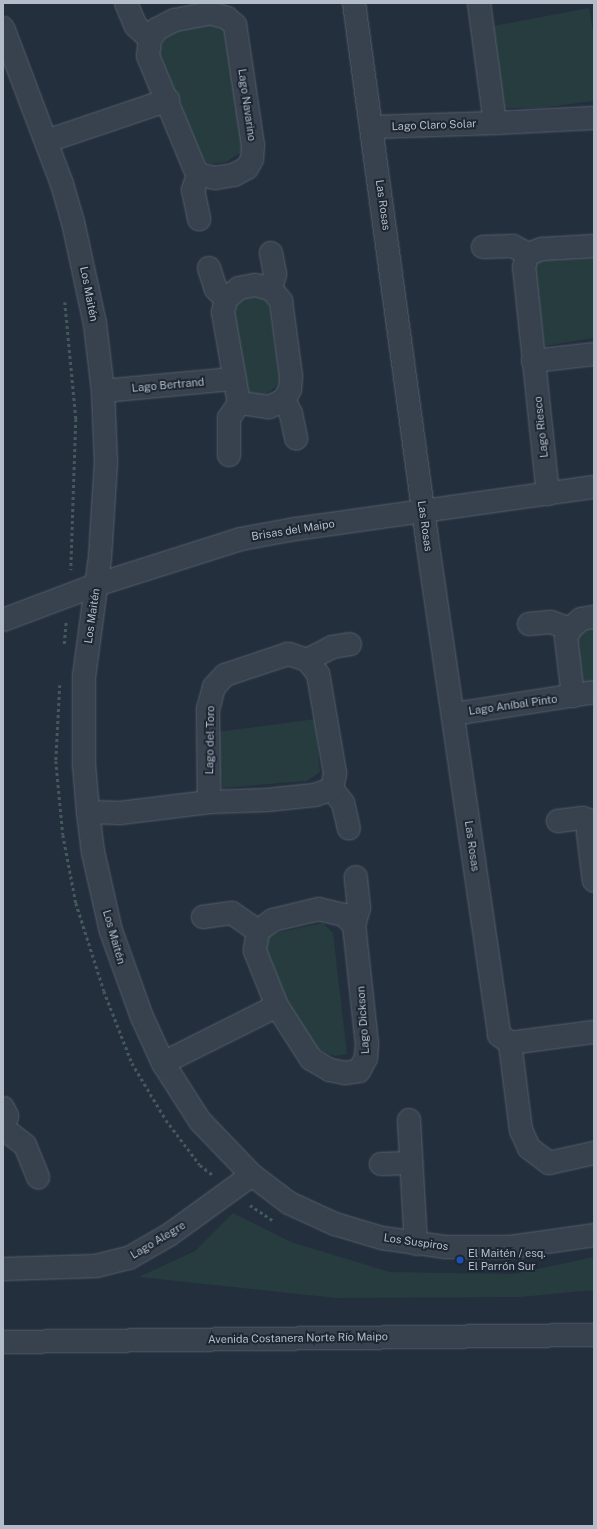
<!DOCTYPE html>
<html>
<head>
<meta charset="utf-8">
<style>
	body { margin:0 }
	#map { position:relative; width:597px; height:1529px; overflow:hidden; background:#242f3e; font-family:"Public Sans",sans-serif }
	div>[style] { position:absolute }
	[style*='--x'] { left:calc(var(--x)*1px); top:calc(var(--y)*1px); width:calc(var(--w)*1px); rotate:calc(var(--a)*1deg) }
	.green>* { inset:0; background:#263c3f }
	.path>* { height:2.5px; margin-top:-1.25px; transform-origin:0; background:repeating-linear-gradient(90deg,#44595c 0 3px,transparent 0 6px) }
	.roads { filter:drop-shadow(0 0 1px #565f6c) drop-shadow(0 0 1px #565f6c) }
	.minor>* { height:22px; margin:-11px; padding:0 11px; transform-origin:11px; border-radius:11px; background:#38414e }
	.dots>* { width:11px; height:11px; translate:-50% -50%; box-sizing:border-box; border:2px solid #1d2633; border-radius:50% }
	span { translate:-50% -50%; white-space:nowrap; text-align:center; line-height:1.15; -webkit-text-stroke:4px #1d2633; paint-order:stroke }
	.street-label { font-size:11px; color:#b4bcc9 }
	.poi-label { font-size:11px; color:#b4bcc9 }
	.left { translate:0 -50%; text-align:left }
	.frame { position:absolute; inset:0; border:4px solid #b4bcc9; pointer-events:none }
</style>
</head>
<body>
<div id="map">
	<div class="green">
		<i style="clip-path:polygon(589px 8px,594px 37px,594px 101px,540px 108px,504px 108px,493px 26px)"></i>
		<i style="clip-path:polygon(212px 21px,219px 24px,225px 33px,243px 140px,241px 152px,226px 162px,210px 164px,202px 159px,159px 53px,164px 39px,179px 28px)"></i>
		<i style="clip-path:polygon(594px 251px,594px 338px,544px 346px,534px 266px,541px 254px)"></i>
		<i style="clip-path:polygon(258px 293px,269px 304px,280px 376px,276px 387px,261px 397px,246px 395px,229px 309px,234px 300px)"></i>
		<i style="clip-path:polygon(594px 626px,594px 682px,578px 684px,570px 630px)"></i>
		<i style="clip-path:polygon(316px 719px,320px 772px,307px 781px,221px 788px,217px 732px)"></i>
		<i style="clip-path:polygon(323px 923px,333px 933px,347px 1054px,335px 1056px,315px 1048px,277px 998px,256px 937px)"></i>
		<i style="clip-path:polygon(233px 1213px,291px 1242px,390px 1272px,514px 1274px,594px 1257px,594px 1290px,520px 1297px,336px 1298px,139px 1277px,195px 1251px)"></i>
	</div>
	<div class="path">
		<i style="--x:65;--y:302;--w:118;--a:84.6"></i>
		<i style="--x:76;--y:419;--w:151;--a:91.9"></i>
		<i style="--x:64;--y:644;--w:23;--a:-85"></i>
		<i style="--x:60;--y:685;--w:76;--a:93"></i>
		<i style="--x:56;--y:761;--w:74;--a:84.6"></i>
		<i style="--x:63;--y:835;--w:69;--a:79.2"></i>
		<i style="--x:76;--y:903;--w:92;--a:72.3"></i>
		<i style="--x:104;--y:991;--w:77;--a:68.7"></i>
		<i style="--x:132;--y:1063;--w:66;--a:59.2"></i>
		<i style="--x:166;--y:1120;--w:56;--a:52.9"></i>
		<i style="--x:200;--y:1165;--w:16;--a:38"></i>
		<i style="--x:250;--y:1205;--w:27;--a:34"></i>
	</div>
	<div class="roads">
		<div class="minor">
			<i style="--x:126;--y:3;--w:25;--a:67"></i>
			<i style="--x:136;--y:26;--w:19;--a:43"></i>
			<i style="--x:354;--y:3;--w:548;--a:82.24"></i>
			<i style="--x:428;--y:546;--w:494;--a:81.7"></i>
			<i style="--x:499;--y:1035;--w:14;--a:36"></i>
			<i style="--x:479;--y:3;--w:121;--a:82.4"></i>
			<i style="--x:495;--y:123;--w:99;--a:-2.9"></i>
			<i style="--x:210;--y:13;--w:18;--a:16"></i>
			<i style="--x:227;--y:18;--w:11;--a:41"></i>
			<i style="--x:235;--y:25;--w:121;--a:81.5"></i>
			<i style="--x:253;--y:145;--w:14;--a:94"></i>
			<i style="--x:252;--y:159;--w:10;--a:119"></i>
			<i style="--x:247;--y:168;--w:15;--a:152"></i>
			<i style="--x:234;--y:175;--w:19;--a:171"></i>
			<i style="--x:215;--y:178;--w:17;--a:-167"></i>
			<i style="--x:198;--y:174;--w:8;--a:-120"></i>
			<i style="--x:194;--y:167;--w:120;--a:-112.5"></i>
			<i style="--x:148;--y:56;--w:17;--a:-83"></i>
			<i style="--x:150;--y:39;--w:12;--a:-55"></i>
			<i style="--x:157;--y:29;--w:20;--a:-27"></i>
			<i style="--x:175;--y:20;--w:36;--a:-11"></i>
			<i style="--x:3;--y:28;--w:167;--a:69.3"></i>
			<i style="--x:62;--y:184;--w:40;--a:74"></i>
			<i style="--x:73;--y:222;--w:104;--a:77.8"></i>
			<i style="--x:95;--y:324;--w:67;--a:83.2"></i>
			<i style="--x:103;--y:391;--w:71;--a:87.6"></i>
			<i style="--x:106;--y:462;--w:95;--a:93.6"></i>
			<i style="--x:100;--y:557;--w:121;--a:97.6"></i>
			<i style="--x:84;--y:677;--w:88;--a:90"></i>
			<i style="--x:84;--y:765;--w:47;--a:85.1"></i>
			<i style="--x:88;--y:812;--w:40;--a:82.9"></i>
			<i style="--x:93;--y:852;--w:81;--a:77.2"></i>
			<i style="--x:111;--y:931;--w:91;--a:70.2"></i>
			<i style="--x:142;--y:1017;--w:51;--a:65.5"></i>
			<i style="--x:163;--y:1063;--w:69;--a:57.5"></i>
			<i style="--x:200;--y:1121;--w:75;--a:46.1"></i>
			<i style="--x:252;--y:1175;--w:46;--a:37.1"></i>
			<i style="--x:289;--y:1203;--w:51;--a:24.5"></i>
			<i style="--x:335;--y:1224;--w:49;--a:16.6"></i>
			<i style="--x:382;--y:1238;--w:65;--a:8"></i>
			<i style="--x:446;--y:1247;--w:65;--a:0"></i>
			<i style="--x:511;--y:1247;--w:84;--a:-8.2"></i>
			<i style="--x:373;--y:127;--w:122;--a:-1.9"></i>
			<i style="--x:47;--y:141;--w:128;--a:-18.7"></i>
			<i style="--x:198;--y:174;--w:17;--a:107"></i>
			<i style="--x:193;--y:190;--w:30;--a:78"></i>
			<i style="--x:483;--y:247;--w:30;--a:-2"></i>
			<i style="--x:513;--y:246;--w:17;--a:28"></i>
			<i style="--x:271;--y:253;--w:21;--a:79"></i>
			<i style="--x:275;--y:274;--w:16;--a:105"></i>
			<i style="--x:209;--y:268;--w:22;--a:72"></i>
			<i style="--x:216;--y:289;--w:14;--a:45"></i>
			<i style="--x:255;--y:285;--w:16;--a:14"></i>
			<i style="--x:271;--y:289;--w:16;--a:50"></i>
			<i style="--x:281;--y:301;--w:76;--a:82.4"></i>
			<i style="--x:291;--y:376;--w:13;--a:94"></i>
			<i style="--x:290;--y:389;--w:13;--a:119"></i>
			<i style="--x:284;--y:400;--w:17;--a:155"></i>
			<i style="--x:269;--y:407;--w:30;--a:-172"></i>
			<i style="--x:239;--y:403;--w:92;--a:-100"></i>
			<i style="--x:223;--y:312;--w:13;--a:-77"></i>
			<i style="--x:226;--y:299;--w:17;--a:-40"></i>
			<i style="--x:239;--y:288;--w:16;--a:-11"></i>
			<i style="--x:533;--y:361;--w:61;--a:-6.5"></i>
			<i style="--x:103;--y:391;--w:131;--a:-5.3"></i>
			<i style="--x:284;--y:400;--w:16;--a:63"></i>
			<i style="--x:291;--y:414;--w:25;--a:78"></i>
			<i style="--x:229;--y:455;--w:37;--a:-90"></i>
			<i style="--x:229;--y:418;--w:18;--a:-56"></i>
			<i style="--x:548;--y:494;--w:228;--a:-96"></i>
			<i style="--x:524;--y:267;--w:14;--a:-73"></i>
			<i style="--x:528;--y:254;--w:15;--a:-20"></i>
			<i style="--x:542;--y:249;--w:52;--a:-3.3"></i>
			<i style="--x:3;--y:620;--w:99;--a:-20.6"></i>
			<i style="--x:96;--y:585;--w:152;--a:-17.6"></i>
			<i style="--x:241;--y:539;--w:55;--a:-10.5"></i>
			<i style="--x:295;--y:529;--w:302;--a:-8"></i>
			<i style="--x:529;--y:624;--w:22;--a:-5"></i>
			<i style="--x:551;--y:622;--w:20;--a:20"></i>
			<i style="--x:307;--y:660;--w:28;--a:-27"></i>
			<i style="--x:332;--y:647;--w:18;--a:-9"></i>
			<i style="--x:573;--y:696;--w:58;--a:-96.9"></i>
			<i style="--x:566;--y:638;--w:10;--a:-66"></i>
			<i style="--x:570;--y:629;--w:15;--a:-42"></i>
			<i style="--x:581;--y:619;--w:13;--a:-9"></i>
			<i style="--x:454;--y:714;--w:142;--a:-8.9"></i>
			<i style="--x:332;--y:789;--w:18;--a:52"></i>
			<i style="--x:343;--y:803;--w:26;--a:77"></i>
			<i style="--x:88;--y:812;--w:32;--a:2"></i>
			<i style="--x:120;--y:813;--w:90;--a:-7"></i>
			<i style="--x:209;--y:802;--w:58;--a:-2"></i>
			<i style="--x:267;--y:800;--w:48;--a:-5.9"></i>
			<i style="--x:315;--y:795;--w:18;--a:-19"></i>
			<i style="--x:332;--y:789;--w:16;--a:-79"></i>
			<i style="--x:335;--y:773;--w:100;--a:-99.7"></i>
			<i style="--x:318;--y:674;--w:18;--a:-128"></i>
			<i style="--x:307;--y:660;--w:20;--a:-162"></i>
			<i style="--x:288;--y:654;--w:66;--a:161.6"></i>
			<i style="--x:225;--y:675;--w:16;--a:133"></i>
			<i style="--x:214;--y:687;--w:23;--a:105"></i>
			<i style="--x:208;--y:709;--w:93;--a:89.4"></i>
			<i style="--x:558;--y:821;--w:25;--a:-7"></i>
			<i style="--x:583;--y:818;--w:12;--a:20"></i>
			<i style="--x:594;--y:825;--w:10;--a:127"></i>
			<i style="--x:588;--y:833;--w:48;--a:82.9"></i>
			<i style="--x:203;--y:917;--w:29;--a:-8"></i>
			<i style="--x:232;--y:913;--w:32;--a:35"></i>
			<i style="--x:354;--y:925;--w:18;--a:-74"></i>
			<i style="--x:359;--y:908;--w:31;--a:-96"></i>
			<i style="--x:510;--y:1043;--w:88;--a:82.8"></i>
			<i style="--x:521;--y:1130;--w:20;--a:66"></i>
			<i style="--x:529;--y:1148;--w:25;--a:37"></i>
			<i style="--x:549;--y:1163;--w:46;--a:-12.5"></i>
			<i style="--x:510;--y:1043;--w:85;--a:-7.5"></i>
			<i style="--x:163;--y:1063;--w:127;--a:-26.6"></i>
			<i style="--x:277;--y:1006;--w:63;--a:57.3"></i>
			<i style="--x:311;--y:1059;--w:22;--a:30"></i>
			<i style="--x:330;--y:1070;--w:15;--a:11"></i>
			<i style="--x:345;--y:1073;--w:14;--a:-8"></i>
			<i style="--x:359;--y:1071;--w:15;--a:-62"></i>
			<i style="--x:366;--y:1058;--w:14;--a:-86"></i>
			<i style="--x:367;--y:1044;--w:120;--a:-96.2"></i>
			<i style="--x:354;--y:925;--w:14;--a:-135"></i>
			<i style="--x:344;--y:915;--w:26;--a:-167"></i>
			<i style="--x:319;--y:909;--w:47;--a:166.6"></i>
			<i style="--x:273;--y:920;--w:19;--a:144"></i>
			<i style="--x:258;--y:931;--w:20;--a:99"></i>
			<i style="--x:255;--y:951;--w:59;--a:68.2"></i>
			<i style="--x:3;--y:1108;--w:9;--a:63"></i>
			<i style="--x:7;--y:1116;--w:14;--a:107"></i>
			<i style="--x:409;--y:1120;--w:124;--a:86.8"></i>
			<i style="--x:3;--y:1128;--w:28;--a:38"></i>
			<i style="--x:25;--y:1145;--w:35;--a:68"></i>
			<i style="--x:381;--y:1164;--w:29;--a:-2"></i>
			<i style="--x:3;--y:1269;--w:93;--a:-1.8"></i>
			<i style="--x:96;--y:1266;--w:34;--a:-14"></i>
			<i style="--x:129;--y:1258;--w:46;--a:-29.9"></i>
			<i style="--x:169;--y:1235;--w:102;--a:-35.9"></i>
			<i style="--x:3;--y:1342;--w:591;--a:-0.68"></i>
		</div>
	</div>
	<div class="dots">
		<i style="left:460px;top:1260px;background:#1a4fb4"></i>
	</div>
	<div class="street-label">
		<span style="left:247px;top:105px;rotate:82deg">Lago Navarino</span>
		<span style="left:434px;top:125px;rotate:-2deg">Lago Claro Solar</span>
		<span style="left:383px;top:205px;rotate:82deg">Las Rosas</span>
		<span style="left:89px;top:294px;rotate:79deg">Los Maitén</span>
		<span style="left:168px;top:385px;rotate:-5deg">Lago Bertrand</span>
		<span style="left:541px;top:427px;rotate:-96deg">Lago Riesco</span>
		<span style="left:425px;top:526px;rotate:82deg">Las Rosas</span>
		<span style="left:293px;top:530px;rotate:-9deg">Brisas del Maipo</span>
		<span style="left:92px;top:616px;rotate:-82deg">Los Maitén</span>
		<span style="left:513px;top:705px;rotate:-8deg">Lago Aníbal Pinto</span>
		<span style="left:210px;top:740px;rotate:-89deg">Lago del Toro</span>
		<span style="left:472px;top:846px;rotate:82deg">Las Rosas</span>
		<span style="left:114px;top:937px;rotate:74deg">Los Maitén</span>
		<span style="left:363px;top:1020px;rotate:-94deg">Lago Dickson</span>
		<span style="left:158px;top:1240px;rotate:-31deg">Lago Alegre</span>
		<span style="left:416px;top:1242px;rotate:8deg">Los Suspiros</span>
		<span style="left:298px;top:1338px;rotate:-1deg">Avenida Costanera Norte Río Maipo</span>
	</div>
	<div class="poi-label">
		<span class="left" style="left:468px;top:1260px">El Maitén / esq.<br>El Parrón Sur</span>
	</div>
	<div class="frame"></div>
</div>
</body>
</html>
